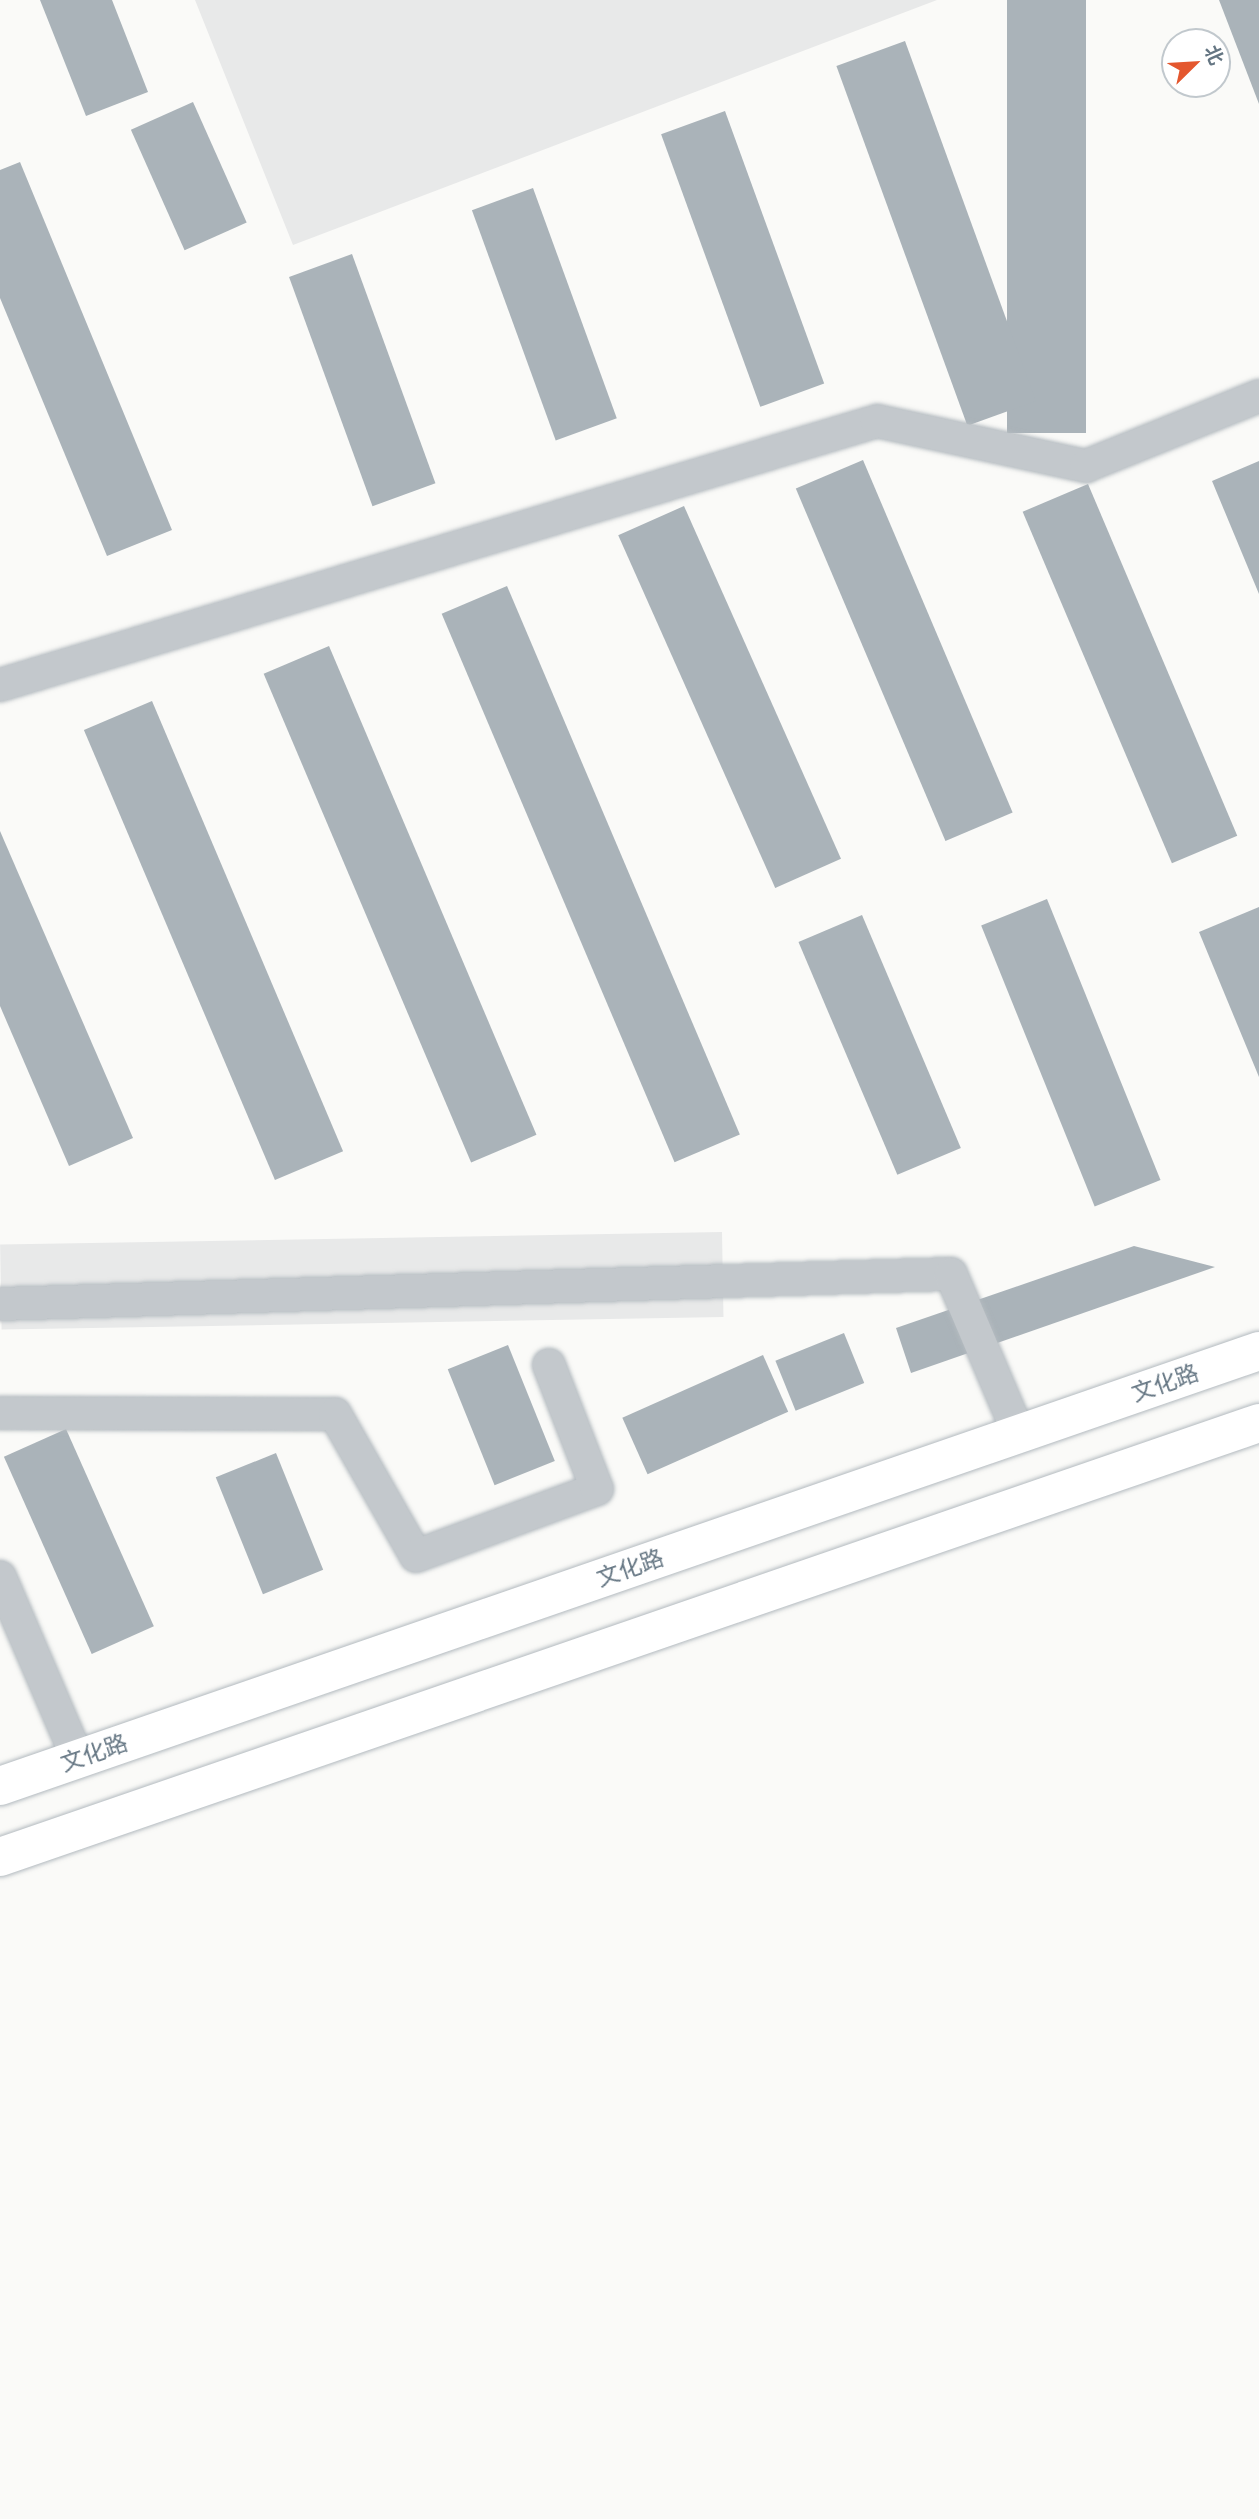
<!DOCTYPE html>
<html>
<head>
<meta charset="utf-8">
<style>
	body { margin:0 }
	#map { position:relative; width:1259px; height:2519px; overflow:hidden; background:#fafaf8; font-family:"DM Sans","Noto Sans SC",sans-serif }
	div>[style] { position:absolute }
	[style*='--x'] { left:calc(var(--x)*1px); top:calc(var(--y)*1px); width:calc(var(--w)*1px); rotate:calc(var(--a)*1deg) }
	.built>* { inset:0; background:#e8e9e9; transform-origin:0 0 }
	.building>* { inset:0; background:#aab3b9; transform-origin:0 0 }
	.roads { filter:drop-shadow(0 0 2px #b3babf) drop-shadow(0 0 2px #b3babf) }
	.street>* { height:32px; margin:-16px; padding:0 16px; transform-origin:16px; border-radius:16px; background:#c3c8cc }
	.secondary>* { height:38px; margin:-19px; padding:0 19px; transform-origin:19px; border-radius:19px; background:#fff }
	span { translate:-50% -50%; white-space:nowrap; text-align:center; line-height:1.15; -webkit-text-stroke:7px #fff; paint-order:stroke }
	.street-label { font-size:23px; color:#657683 }
	.north { position:absolute; left:1161px; top:28px; width:70px; height:70px; box-sizing:border-box; background:#fff; border:2px solid #c1c8cd; border-radius:50%; rotate:66deg; font-size:19px; font-weight:700; line-height:28px; text-align:center; color:#657683 }
	.north::after { content:''; display:block; margin:auto; width:24px; height:32px; background:#e4572e; clip-path:polygon(50% 0,100% 100%,50% 72%,0 100%) }
</style>
</head>
<body>
<div id="map">
	<div class="built">
		<i style="clip-path:polygon(195px 0,937px 0,293px 245px)"></i>
		<i style="left:722px;top:1232px;width:85px;height:722px;rotate:89deg"></i>
	</div>
	<div class="building">
		<i style="clip-path:polygon(40px 0,112px 0,148px 92px,86px 116px)"></i>
		<i style="left:1007px;top:0;width:79px;height:433px"></i>
		<i style="clip-path:polygon(1219px 0,1259px 0,1259px 104px)"></i>
		<i style="left:905px;top:41px;width:383px;height:73px;rotate:70deg"></i>
		<i style="left:193px;top:102px;width:132px;height:68px;rotate:66deg"></i>
		<i style="left:725px;top:111px;width:290px;height:68px;rotate:70deg"></i>
		<i style="clip-path:polygon(20px 162px,172px 530px,107px 556px,0 298px,0 170px)"></i>
		<i style="left:533px;top:188px;width:245px;height:65px;rotate:70deg"></i>
		<i style="left:352px;top:254px;width:244px;height:67px;rotate:70deg"></i>
		<i style="left:863px;top:460px;width:383px;height:73px;rotate:67deg"></i>
		<i style="clip-path:polygon(1259px 461px,1259px 594px,1212px 481px)"></i>
		<i style="left:1088px;top:484px;width:382px;height:71px;rotate:67deg"></i>
		<i style="left:684px;top:506px;width:386px;height:72px;rotate:66deg"></i>
		<i style="left:507px;top:586px;width:596px;height:71px;rotate:67deg"></i>
		<i style="left:329px;top:646px;width:531px;height:71px;rotate:67deg"></i>
		<i style="left:152px;top:701px;width:489px;height:74px;rotate:67deg"></i>
		<i style="clip-path:polygon(0 831px,133px 1138px,69px 1166px,0 1006px)"></i>
		<i style="left:1047px;top:899px;width:303px;height:71px;rotate:68deg"></i>
		<i style="clip-path:polygon(1259px 907px,1259px 1077px,1199px 932px)"></i>
		<i style="left:862px;top:915px;width:253px;height:69px;rotate:67deg"></i>
		<i style="clip-path:polygon(1134px 1246px,1215px 1267px,911px 1373px,896px 1328px)"></i>
		<i style="left:844px;top:1333px;width:54px;height:74px;rotate:68deg"></i>
		<i style="left:508px;top:1345px;width:125px;height:65px;rotate:68deg"></i>
		<i style="left:763px;top:1355px;width:62px;height:154px;rotate:66deg"></i>
		<i style="left:66px;top:1429px;width:216px;height:68px;rotate:66deg"></i>
		<i style="left:276px;top:1453px;width:126px;height:65px;rotate:68deg"></i>
	</div>
	<div class="roads">
		<div class="street">
			<i style="--x:0;--y:685;--w:916;--a:-16.75"></i>
			<i style="--x:877;--y:421;--w:214;--a:12.2"></i>
			<i style="--x:1086;--y:466;--w:187;--a:-22"></i>
			<i style="--x:0;--y:1304;--w:951;--a:-1.81"></i>
			<i style="--x:951;--y:1274;--w:174;--a:67"></i>
			<i style="--x:0;--y:1413;--w:335;--a:0.2"></i>
			<i style="--x:335;--y:1414;--w:163;--a:60.3"></i>
			<i style="--x:416;--y:1556;--w:193;--a:-20.3"></i>
			<i style="--x:597;--y:1489;--w:133;--a:-111.2"></i>
			<i style="--x:0;--y:1577;--w:198;--a:66.8"></i>
		</div>
		<div class="secondary">
			<i style="--x:0;--y:1786;--w:1332;--a:-19.06"></i>
			<i style="--x:0;--y:1857;--w:1332;--a:-19.02"></i>
		</div>
	</div>
	<div class="street-label">
		<span style="left:1165px;top:1383px;rotate:-19deg">文化路</span>
		<span style="left:630px;top:1568px;rotate:-19deg">文化路</span>
		<span style="left:94px;top:1753px;rotate:-19deg">文化路</span>
	</div>
	<div class="north">北</div>
</div>
</body>
</html>
